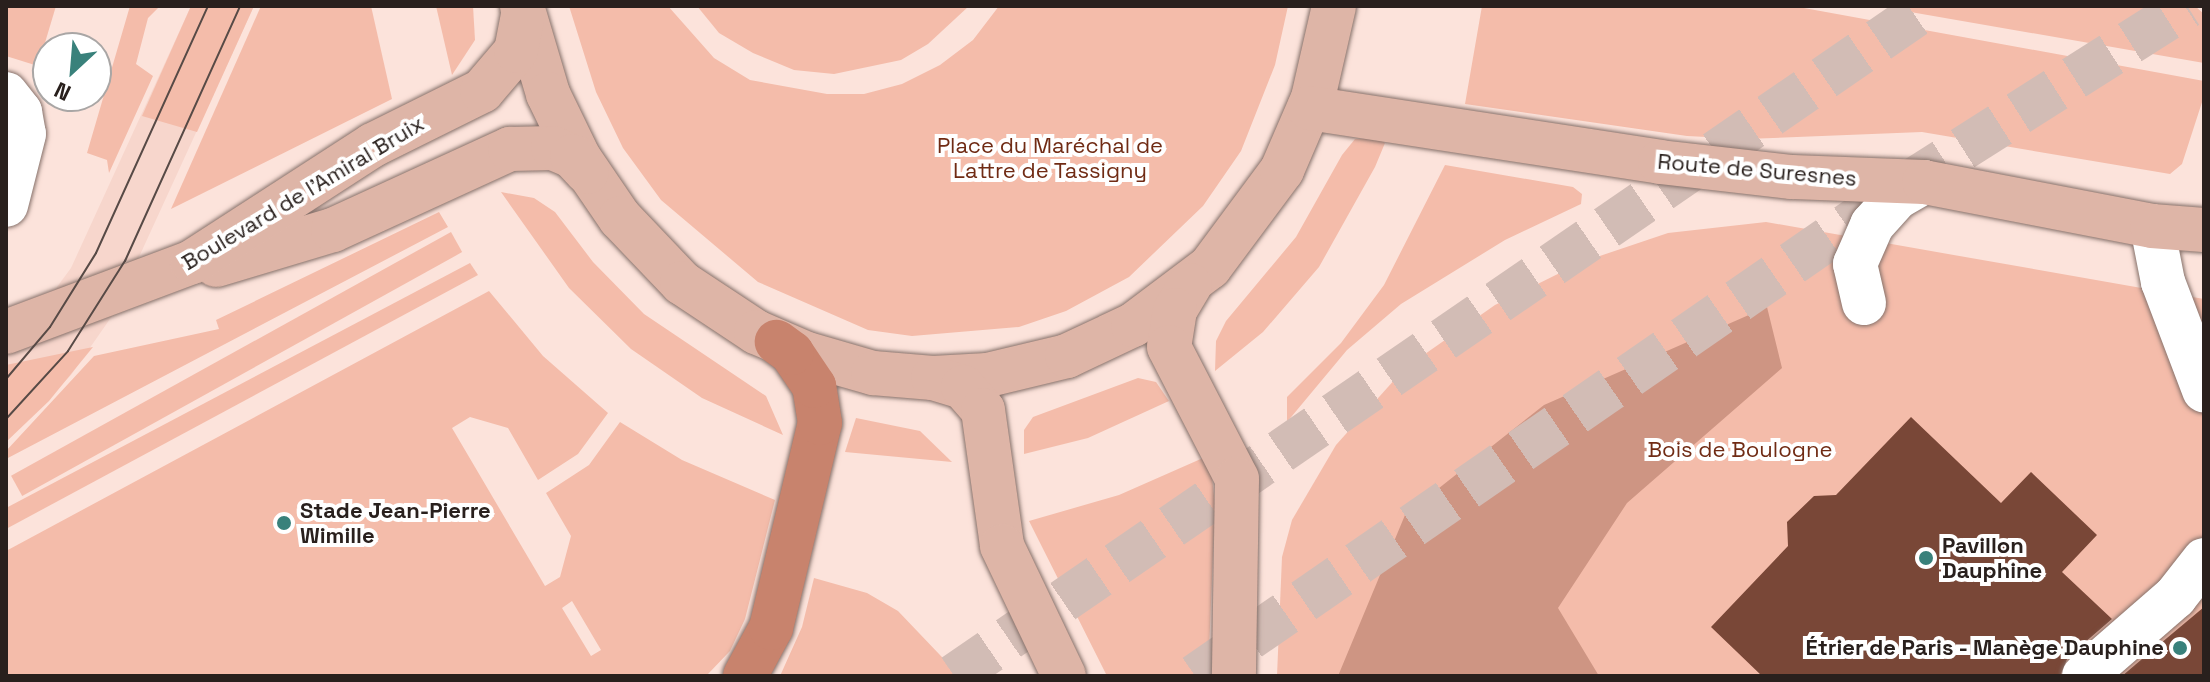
<!DOCTYPE html>
<html>
<head>
<meta charset="utf-8">
<style>
	body { margin:0 }
	#map { position:relative; width:2210px; height:682px; overflow:hidden; background:#fce3db; font-family:"Space Grotesk",sans-serif }
	div>[style] { position:absolute }
	[style*='--x'] { left:calc(var(--x)*1px); top:calc(var(--y)*1px); width:calc(var(--w)*1px); rotate:calc(var(--a)*1deg) }
	.built>* { inset:0; background:#f7d6cc }
	.green>* { inset:0; background:#f4bcaa; transform-origin:0 0 }
	.forest>* { inset:0; background:#ce9583 }
	.building>* { inset:0; background:#794737 }
	.highway-tunnel>* { height:44px; margin-top:-22px; transform-origin:0; background:repeating-linear-gradient(90deg,#d2bcb5 0 44px,transparent 0 66px) }
	.roads { filter:drop-shadow(0 0 2px #86716a) drop-shadow(0 0 2px #86716a) }
	.minor>* { height:44px; margin:-22px; padding:0 22px; transform-origin:22px; border-radius:22px; background:#fff }
	.major>* { height:44px; margin:-22px; padding:0 22px; transform-origin:22px; border-radius:22px; background:#deb5a7 }
	.highway>* { height:44px; margin:-22px; padding:0 22px; transform-origin:22px; border-radius:22px; background:#c8836d }
	.tram>* { height:2px; margin:-1px; padding:0 1px; transform-origin:1px; border-radius:1px; background:#574a46 }
	.dots>* { width:22px; height:22px; translate:-50% -50%; box-sizing:border-box; border:4px solid #fff; border-radius:50% }
	span { translate:-50% -50%; white-space:nowrap; text-align:center; line-height:1.15; -webkit-text-stroke:8px #fff; paint-order:stroke }
	.park-label { font-size:22px; color:#702b14 }
	.street-label { font-size:22px; color:#29201d }
	.poi-label { font-size:22px; color:#29201d; font-weight:700 }
	.left { translate:0 -50%; text-align:left }
	.right { translate:-100% -50%; text-align:right }
	.frame { position:absolute; inset:0; border:8px solid #29201d; pointer-events:none }
	.north { position:absolute; left:32px; top:32px; width:80px; height:80px; box-sizing:border-box; background:#fff; border:2px solid #a9a6a5; border-radius:50%; rotate:206deg; font-size:22px; font-weight:700; line-height:32px; text-align:center; color:#29201d }
	.north::after { content:''; display:block; margin:auto; width:28px; height:36px; background:#39817b; clip-path:polygon(50% 0,100% 100%,50% 72%,0 100%) }
</style>
</head>
<body>
<div id="map">
	<div class="built">
		<i style="clip-path:polygon(191px 6px,254px 6px,112px 316px,71px 375px,6px 442px,6px 356px,71px 268px)"></i>
	</div>
	<div class="green">
		<i style="clip-path:polygon(6px 6px,56px 6px,38px 66px,6px 56px)"></i>
		<i style="clip-path:polygon(130px 6px,160px 6px,148px 18px,136px 64px,153px 76px,109px 173px,107px 160px,87px 153px)"></i>
		<i style="clip-path:polygon(191px 6px,254px 6px,197px 132px,142px 116px)"></i>
		<i style="clip-path:polygon(261px 6px,371px 6px,392px 99px,171px 209px)"></i>
		<i style="clip-path:polygon(436px 6px,473px 6px,475px 40px,452px 75px)"></i>
		<i style="clip-path:polygon(569px 6px,668px 6px,714px 58px,750px 80px,827px 94px,864px 94px,902px 84px,940px 65px,973px 40px,999px 6px,1288px 6px,1275px 65px,1241px 151px,1203px 206px,1129px 277px,1066px 311px,1019px 327px,912px 336px,868px 330px,758px 282px,661px 200px,623px 148px,596px 92px)"></i>
		<i style="clip-path:polygon(697px 6px,969px 6px,928px 44px,901px 60px,834px 74px,794px 70px,753px 53px,719px 33px)"></i>
		<i style="clip-path:polygon(1482px 6px,1793px 6px,2204px 81px,2204px 96px,2182px 164px,2170px 174px,1922px 132px,1746px 139px,1687px 136px,1465px 104px)"></i>
		<i style="clip-path:polygon(1876px 6px,2195px 6px,2204px 14px,2204px 63px)"></i>
		<i style="clip-path:polygon(1377px 138px,1385px 143px,1375px 167px,1319px 267px,1263px 332px,1215px 371px,1216px 341px,1226px 321px,1296px 237px,1342px 155px,1355px 139px)"></i>
		<i style="clip-path:polygon(1445px 165px,1573px 187px,1582px 194px,1581px 204px,1505px 240px,1401px 304px,1347px 350px,1287px 422px,1287px 397px,1341px 343px,1384px 285px)"></i>
		<i style="clip-path:polygon(501px 192px,534px 198px,555px 212px,593px 262px,644px 314px,766px 396px,783px 435px,702px 398px,631px 349px,569px 288px)"></i>
		<i style="clip-path:polygon(439px 212px,448px 227px,6px 459px,6px 451px,94px 356px,219px 329px,216px 320px)"></i>
		<i style="clip-path:polygon(1766px 222px,2204px 299px,2204px 676px,1277px 676px,1282px 557px,1292px 520px,1336px 445px,1405px 368px,1495px 305px,1582px 262px,1668px 233px)"></i>
		<i style="left:451px;top:232px;width:23px;height:503px;rotate:61deg"></i>
		<i style="clip-path:polygon(470px 263px,478px 275px,6px 529px,6px 508px)"></i>
		<i style="clip-path:polygon(evenodd,489px 291px,543px 356px,608px 413px,578px 454px,538px 480px,508px 428px,470px 417px,452px 428px,545px 586px,560px 577px,571px 536px,546px 493px,589px 465px,620px 422px,682px 460px,775px 500px,745px 619px,730px 651px,708px 674px,6px 676px,6px 551px,489px 291px,572px 601px,601px 650px,591px 656px,562px 608px,572px 601px)"></i>
		<i style="clip-path:polygon(93px 347px,49px 401px,6px 442px,6px 365px)"></i>
		<i style="clip-path:polygon(1138px 378px,1156px 382px,1169px 401px,1088px 438px,1024px 454px,1024px 430px,1033px 417px)"></i>
		<i style="clip-path:polygon(856px 418px,920px 431px,952px 462px,845px 452px)"></i>
		<i style="clip-path:polygon(1203px 458px,1212px 477px,1215px 505px,1208px 676px,1107px 676px,1029px 521px,1119px 495px)"></i>
		<i style="clip-path:polygon(814px 578px,867px 593px,898px 611px,960px 676px,780px 676px,802px 627px)"></i>
	</div>
	<div class="forest">
		<i style="clip-path:polygon(1767px 307px,1782px 368px,1627px 503px,1558px 608px,1599px 676px,1338px 676px,1405px 515px,1544px 405px)"></i>
	</div>
	<div class="building">
		<i style="clip-path:polygon(1911px 417px,2001px 503px,2031px 472px,2097px 535px,2062px 572px,2112px 619px,2068px 657px,2060px 676px,1762px 676px,1711px 627px,1788px 546px,1787px 522px,1814px 496px,1836px 495px)"></i>
		<i style="clip-path:polygon(2204px 607px,2204px 676px,2122px 676px,2149px 653px)"></i>
	</div>
	<div class="highway-tunnel">
		<i style="--x:954;--y:676;--w:1183;--a:-34.5"></i>
		<i style="--x:1195;--y:676;--w:865;--a:-34.64"></i>
		<i style="--x:1907;--y:184;--w:332;--a:-32.4"></i>
	</div>
	<div class="roads">
		<div class="minor">
			<i style="--x:6;--y:94;--w:23;--a:52"></i>
			<i style="--x:20;--y:112;--w:22;--a:80"></i>
			<i style="--x:24;--y:134;--w:73;--a:104.2"></i>
			<i style="--x:2152;--y:226;--w:57;--a:78.9"></i>
			<i style="--x:2163;--y:282;--w:116;--a:69.2"></i>
			<i style="--x:1864;--y:303;--w:40;--a:-103"></i>
			<i style="--x:1855;--y:264;--w:43;--a:-66.4"></i>
			<i style="--x:1872;--y:225;--w:36;--a:-48"></i>
			<i style="--x:1896;--y:198;--w:32;--a:-30"></i>
			<i style="--x:2084;--y:676;--w:121;--a:-41"></i>
			<i style="--x:2175;--y:597;--w:47;--a:-51.9"></i>
		</div>
		<div class="major">
			<i style="--x:522;--y:6;--w:92;--a:73.5"></i>
			<i style="--x:548;--y:94;--w:71;--a:64.2"></i>
			<i style="--x:579;--y:158;--w:73;--a:55.7"></i>
			<i style="--x:620;--y:218;--w:90;--a:46.4"></i>
			<i style="--x:682;--y:283;--w:89;--a:33.5"></i>
			<i style="--x:756;--y:332;--w:56;--a:23.3"></i>
			<i style="--x:807;--y:354;--w:69;--a:16.1"></i>
			<i style="--x:873;--y:373;--w:60;--a:4.8"></i>
			<i style="--x:933;--y:378;--w:55;--a:-3.1"></i>
			<i style="--x:988;--y:375;--w:81;--a:-13.5"></i>
			<i style="--x:1067;--y:356;--w:73;--a:-25.2"></i>
			<i style="--x:1133;--y:325;--w:96;--a:-37"></i>
			<i style="--x:1210;--y:267;--w:121;--a:-53.4"></i>
			<i style="--x:1282;--y:170;--w:78;--a:-66.7"></i>
			<i style="--x:1313;--y:98;--w:94;--a:-77.1"></i>
			<i style="--x:1309;--y:108;--w:355;--a:8.7"></i>
			<i style="--x:1660;--y:162;--w:133;--a:6.5"></i>
			<i style="--x:1792;--y:177;--w:132;--a:2.2"></i>
			<i style="--x:1924;--y:182;--w:232;--a:10.9"></i>
			<i style="--x:2152;--y:226;--w:52;--a:4.4"></i>
			<i style="--x:216;--y:265;--w:122;--a:-16.7"></i>
			<i style="--x:333;--y:230;--w:195;--a:-24.6"></i>
			<i style="--x:510;--y:149;--w:43;--a:-1.3"></i>
			<i style="--x:553;--y:148;--w:21;--a:23"></i>
			<i style="--x:572;--y:156;--w:22;--a:47"></i>
			<i style="--x:1190;--y:285;--w:29;--a:121"></i>
			<i style="--x:1175;--y:310;--w:37;--a:99"></i>
			<i style="--x:1169;--y:347;--w:148;--a:62.7"></i>
			<i style="--x:1237;--y:479;--w:197;--a:90.9"></i>
			<i style="--x:6;--y:332;--w:199;--a:-20.6"></i>
			<i style="--x:192;--y:262;--w:216;--a:-32.9"></i>
			<i style="--x:373;--y:145;--w:122;--a:-26.4"></i>
			<i style="--x:482;--y:91;--w:52;--a:-49.6"></i>
			<i style="--x:516;--y:51;--w:38;--a:-79"></i>
			<i style="--x:933;--y:378;--w:31;--a:17"></i>
			<i style="--x:963;--y:387;--w:30;--a:49"></i>
			<i style="--x:983;--y:410;--w:137;--a:82"></i>
			<i style="--x:1002;--y:546;--w:144;--a:64.5"></i>
		</div>
		<div class="highway">
			<i style="--x:745;--y:676;--w:55;--a:-61.6"></i>
			<i style="--x:771;--y:628;--w:211;--a:-76.6"></i>
			<i style="--x:820;--y:423;--w:37;--a:-99"></i>
			<i style="--x:814;--y:386;--w:40;--a:-124"></i>
			<i style="--x:792;--y:353;--w:19;--a:-144"></i>
		</div>
	</div>
	<div class="tram">
		<i style="--x:6;--y:379;--w:68;--a:-49.8"></i>
		<i style="--x:50;--y:327;--w:87;--a:-58.1"></i>
		<i style="--x:96;--y:253;--w:271;--a:-65.6"></i>
		<i style="--x:6;--y:419;--w:92;--a:-47.6"></i>
		<i style="--x:68;--y:351;--w:107;--a:-57.7"></i>
		<i style="--x:125;--y:261;--w:280;--a:-65.7"></i>
	</div>
	<div class="dots">
		<i style="left:284px;top:523px;background:#39817b"></i>
		<i style="left:1926px;top:558px;background:#39817b"></i>
		<i style="left:2180px;top:648px;background:#39817b"></i>
	</div>
	<div class="park-label">
		<span style="left:1050px;top:158px">Place du Maréchal de<br>Lattre de Tassigny</span>
		<span style="left:1740px;top:450px">Bois de Boulogne</span>
	</div>
	<div class="street-label">
		<span style="left:1757px;top:170px;rotate:5deg">Route de Suresnes</span>
		<span style="left:303px;top:193px;rotate:-31deg">Boulevard de l'Amiral Bruix</span>
	</div>
	<div class="poi-label">
		<span class="left" style="left:300px;top:523px">Stade Jean-Pierre<br>Wimille</span>
		<span class="left" style="left:1942px;top:558px">Pavillon<br>Dauphine</span>
		<span class="right" style="left:2164px;top:648px">Étrier de Paris - Manège Dauphine</span>
	</div>
	<div class="frame"></div>
	<div class="north">N</div>
</div>
</body>
</html>
